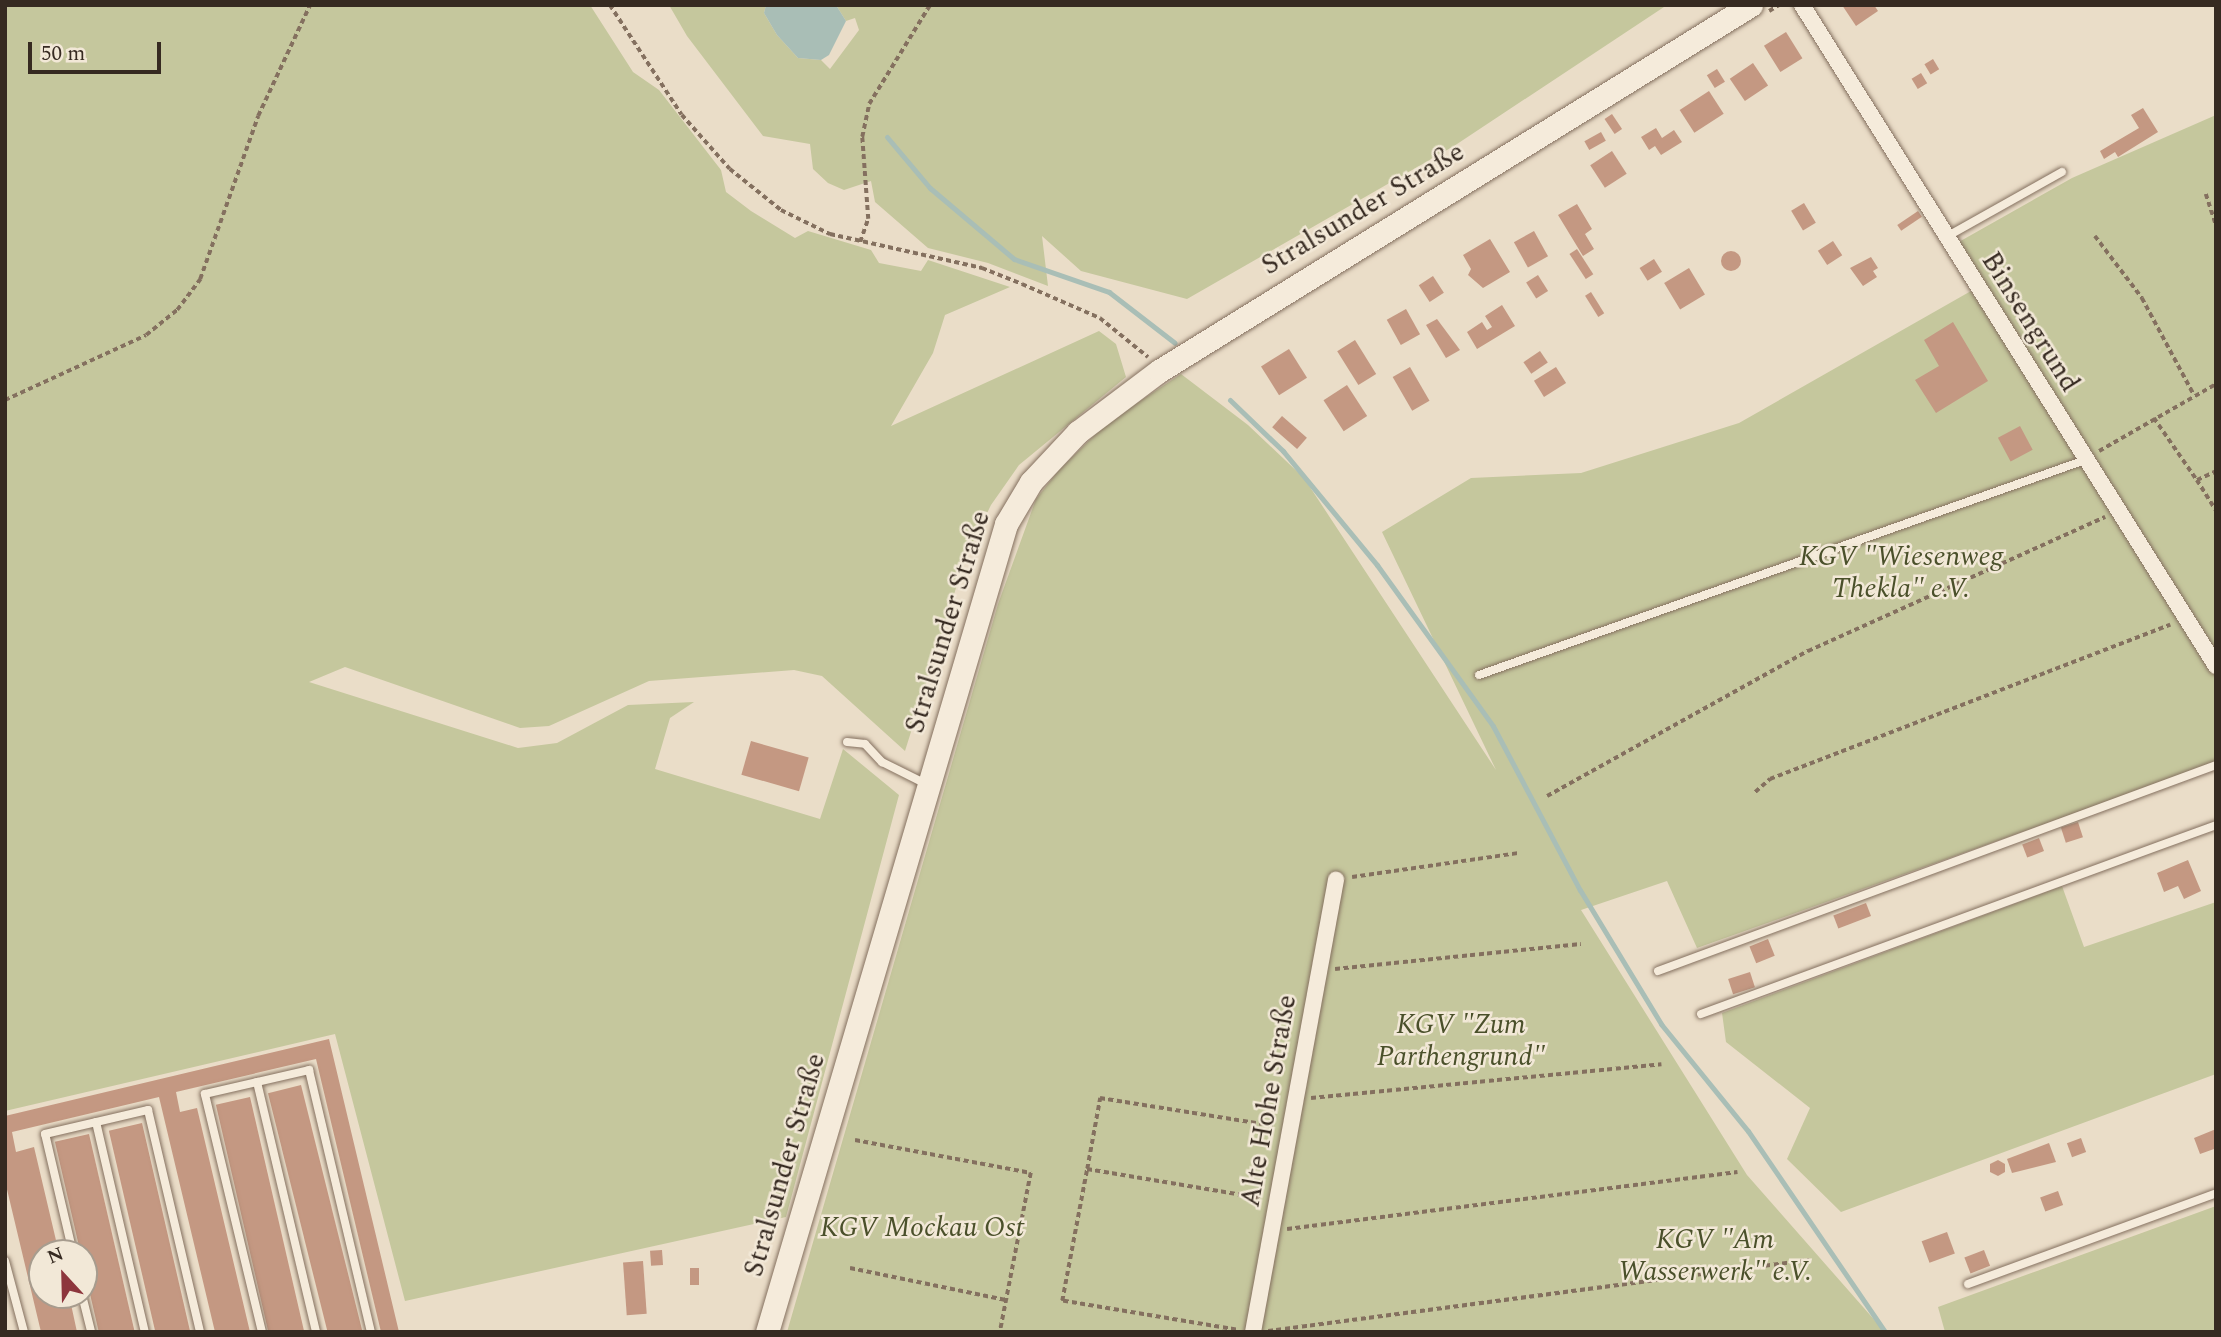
<!DOCTYPE html>
<html>
<head>
<meta charset="utf-8">
<style>
	body { margin:0 }
	#map { position:relative; width:2221px; height:1337px; overflow:hidden; background:#eaddc8; font-family:Spectral,serif }
	div>[style] { position:absolute }
	[style*='--x'] { left:calc(var(--x)*1px); top:calc(var(--y)*1px); width:calc(var(--w)*1px); rotate:calc(var(--a)*1deg) }
	.green>* { inset:0; background:#c5c79d }
	.water>* { inset:0; background:#a9beb6 }
	.stream>* { height:5px; margin:-2.5px; padding:0 2.5px; transform-origin:2.5px; border-radius:2.5px; background:#a9beb6 }
	.building>* { inset:0; background:#c49882; transform-origin:0 0 }
	.round { border-radius:50% }
	.path>* { height:3.5px; margin-top:-1.75px; transform-origin:0; background:repeating-linear-gradient(90deg,#84705f 0 5px,transparent 0 8.5px) }
	.roads { filter:drop-shadow(0 0 2px #84705f) drop-shadow(0 0 2px #84705f) }
	.lane>* { height:8px; margin:-4px; padding:0 4px; transform-origin:4px; border-radius:4px; background:#f5ebdb }
	.street>* { height:16px; margin:-8px; padding:0 8px; transform-origin:8px; border-radius:8px; background:#f5ebdb }
	.secondary>* { height:23px; margin:-11.5px; padding:0 11.5px; transform-origin:11.5px; border-radius:11.5px; background:#f5ebdb }
	span { translate:-50% -50%; white-space:nowrap; text-align:center; line-height:1.15; -webkit-text-stroke:5px #f2e8d7; paint-order:stroke }
	.street-label { font-size:28px; color:#362a21 }
	.park-label { font-size:28px; color:#4a502a; font-style:italic }
	.frame { position:absolute; inset:0; border:7px solid #362a21; pointer-events:none }
	.north { position:absolute; left:28px; top:1239px; width:70px; height:70px; box-sizing:border-box; background:#f2e8d7; border:2px solid #a79c8e; border-radius:50%; rotate:338deg; font-size:19px; font-weight:700; line-height:28px; text-align:center; color:#362a21 }
	.north::after { content:''; display:block; margin:auto; width:24px; height:32px; background:#8d363d; clip-path:polygon(50% 0,100% 100%,50% 72%,0 100%) }
	.scale { position:absolute; left:28px; top:42px; width:133px; height:32px; box-sizing:border-box; border:4px solid #362a21; border-top:0; padding-left:9px; font-size:21px; line-height:24px; white-space:nowrap; color:#362a21; -webkit-text-stroke:5px #f2e8d7; paint-order:stroke }
</style>
</head>
<body>
<div id="map">
	<div class="green">
		<i style="clip-path:polygon(5px 5px,590px 5px,633px 72px,659px 90px,721px 170px,726px 192px,751px 211px,795px 238px,808px 231px,871px 250px,879px 263px,921px 271px,928px 260px,1010px 287px,945px 315px,933px 353px,891px 426px,1099px 331px,1116px 344px,1126px 377px,1019px 465px,991px 505px,966px 556px,905px 751px,822px 676px,794px 670px,649px 681px,549px 726px,520px 728px,345px 667px,309px 682px,518px 748px,557px 743px,628px 705px,694px 702px,670px 718px,655px 769px,820px 819px,843px 749px,899px 795px,786px 1217px,405px 1301px,335px 1034px,5px 1111px)"></i>
		<i style="clip-path:polygon(669px 5px,766px 5px,764px 13px,777px 35px,798px 58px,821px 60px,830px 69px,859px 30px,855px 18px,846px 21px,836px 5px,1664px 7px,1454px 146px,1187px 299px,1081px 271px,1042px 236px,1048px 286px,988px 263px,928px 248px,875px 202px,871px 181px,844px 190px,828px 183px,813px 169px,810px 144px,763px 136px,687px 36px)"></i>
		<i style="clip-path:polygon(2216px 115px,2216px 763px,1697px 948px,1667px 881px,1581px 910px,1747px 1175px,1885px 1332px,787px 1332px,998px 604px,1036px 499px,1059px 470px,1107px 423px,1181px 374px,1248px 425px,1304px 478px,1496px 770px,1382px 532px,1471px 478px,1581px 473px,1739px 423px,1971px 291px,2203px 647px,1957px 243px,2072px 178px)"></i>
		<i style="clip-path:polygon(2062px 886px,2084px 947px,2216px 902px,2216px 1074px,1841px 1212px,1787px 1159px,1810px 1108px,1726px 1042px,1722px 1013px)"></i>
		<i style="clip-path:polygon(2216px 1206px,2216px 1332px,1945px 1332px,1938px 1307px)"></i>
	</div>
	<div class="water">
		<i style="clip-path:polygon(766px 5px,836px 5px,846px 21px,829px 55px,821px 60px,798px 58px,777px 35px,764px 13px)"></i>
	</div>
	<div class="stream">
		<i style="--x:887;--y:137;--w:67;--a:49.9"></i>
		<i style="--x:930;--y:188;--w:110;--a:40.2"></i>
		<i style="--x:1014;--y:259;--w:101;--a:19.2"></i>
		<i style="--x:1109;--y:292;--w:83;--a:37.7"></i>
		<i style="--x:1230;--y:400;--w:74;--a:43.9"></i>
		<i style="--x:1283;--y:451;--w:148;--a:50.5"></i>
		<i style="--x:1377;--y:565;--w:198;--a:54.2"></i>
		<i style="--x:1493;--y:726;--w:186;--a:62.1"></i>
		<i style="--x:1580;--y:890;--w:157;--a:58.8"></i>
		<i style="--x:1661;--y:1024;--w:138;--a:50.9"></i>
		<i style="--x:1748;--y:1131;--w:243;--a:55.7"></i>
	</div>
	<div class="building">
		<i style="clip-path:polygon(1842px 5px,1874px 5px,1878px 11px,1856px 26px)"></i>
		<i style="left:1786px;top:32px;width:31px;height:26px;rotate:58deg"></i>
		<i style="left:1933px;top:59px;width:12px;height:10px;rotate:59deg"></i>
		<i style="left:1753px;top:63px;width:27px;height:28px;rotate:56deg"></i>
		<i style="left:1717px;top:69px;width:15px;height:12px;rotate:58deg"></i>
		<i style="left:1921px;top:73px;width:12px;height:11px;rotate:59deg"></i>
		<i style="left:1709px;top:91px;width:27px;height:35px;rotate:57deg"></i>
		<i style="clip-path:polygon(2143px 108px,2158px 132px,2118px 157px,2115px 152px,2104px 159px,2100px 151px,2139px 128px,2131px 115px)"></i>
		<i style="left:1612px;top:114px;width:18px;height:9px;rotate:56deg"></i>
		<i style="clip-path:polygon(1656px 128px,1662px 138px,1674px 130px,1682px 142px,1661px 155px,1655px 146px,1649px 150px,1641px 137px)"></i>
		<i style="left:1601px;top:132px;width:10px;height:19px;rotate:61deg"></i>
		<i style="left:1612px;top:151px;width:27px;height:26px;rotate:57deg"></i>
		<i style="left:1804px;top:203px;width:23px;height:15px;rotate:59deg"></i>
		<i style="clip-path:polygon(1577px 204px,1592px 229px,1585px 234px,1594px 249px,1583px 256px,1558px 215px)"></i>
		<i style="left:1918px;top:211px;width:7px;height:25px;rotate:56deg"></i>
		<i style="left:1534px;top:231px;width:29px;height:23px;rotate:61deg"></i>
		<i style="clip-path:polygon(1490px 239px,1510px 272px,1483px 288px,1468px 275px,1471px 269px,1463px 255px)"></i>
		<i style="left:1833px;top:241px;width:17px;height:18px;rotate:57deg"></i>
		<i style="left:1577px;top:249px;width:30px;height:9px;rotate:57deg"></i>
		<i class="round" style="left:1721px;top:251px;width:20px;height:20px"></i>
		<i style="clip-path:polygon(1871px 257px,1878px 268px,1873px 271px,1877px 277px,1863px 286px,1850px 268px)"></i>
		<i style="left:1654px;top:259px;width:15px;height:17px;rotate:58deg"></i>
		<i style="left:1689px;top:268px;width:31px;height:29px;rotate:59deg"></i>
		<i style="left:1538px;top:275px;width:19px;height:14px;rotate:58deg"></i>
		<i style="left:1433px;top:276px;width:20px;height:17px;rotate:57deg"></i>
		<i style="left:1591px;top:292px;width:25px;height:7px;rotate:58deg"></i>
		<i style="clip-path:polygon(1502px 305px,1515px 326px,1477px 349px,1467px 332px,1482px 322px,1487px 330px,1492px 327px,1485px 316px)"></i>
		<i style="left:1406px;top:309px;width:29px;height:22px;rotate:61deg"></i>
		<i style="clip-path:polygon(1437px 319px,1460px 350px,1446px 358px,1426px 325px)"></i>
		<i style="clip-path:polygon(1953px 322px,1988px 381px,1936px 413px,1915px 380px,1939px 366px,1924px 340px)"></i>
		<i style="left:1355px;top:340px;width:40px;height:21px;rotate:58deg"></i>
		<i style="left:1289px;top:349px;width:34px;height:33px;rotate:58deg"></i>
		<i style="left:1540px;top:351px;width:14px;height:20px;rotate:56deg"></i>
		<i style="left:1410px;top:367px;width:39px;height:20px;rotate:60deg"></i>
		<i style="left:1556px;top:367px;width:19px;height:26px;rotate:58deg"></i>
		<i style="left:1347px;top:385px;width:37px;height:28px;rotate:57deg"></i>
		<i style="left:1282px;top:416px;width:33px;height:15px;rotate:41deg"></i>
		<i style="left:2020px;top:426px;width:27px;height:25px;rotate:62deg"></i>
		<i style="left:751px;top:741px;width:60px;height:35px;rotate:16deg"></i>
		<i style="left:2078px;top:822px;width:16px;height:18px;rotate:72deg"></i>
		<i style="left:2039px;top:838px;width:14px;height:18px;rotate:69deg"></i>
		<i style="clip-path:polygon(2188px 860px,2201px 891px,2184px 899px,2178px 886px,2164px 892px,2157px 873px)"></i>
		<i style="left:1866px;top:903px;width:14px;height:35px;rotate:69deg"></i>
		<i style="left:1768px;top:939px;width:18px;height:20px;rotate:68deg"></i>
		<i style="left:1750px;top:972px;width:16px;height:23px;rotate:72deg"></i>
		<i style="clip-path:polygon(329px 1039px,399px 1332px,381px 1332px,316px 1059px,176px 1092px,180px 1112px,197px 1108px,250px 1332px,215px 1332px,159px 1097px,12px 1132px,16px 1152px,34px 1147px,59px 1253px,42px 1253px,42px 1295px,69px 1295px,77px 1332px,41px 1332px,5px 1181px,5px 1116px)"></i>
		<i style="left:301px;top:1085px;width:254px;height:34px;rotate:76deg"></i>
		<i style="left:250px;top:1097px;width:241px;height:35px;rotate:77deg"></i>
		<i style="left:142px;top:1123px;width:215px;height:34px;rotate:77deg"></i>
		<i style="clip-path:polygon(2216px 1129px,2216px 1154px,2214px 1149px,2200px 1154px,2194px 1138px)"></i>
		<i style="left:89px;top:1134px;width:204px;height:35px;rotate:77deg"></i>
		<i style="left:2081px;top:1138px;width:15px;height:15px;rotate:70deg"></i>
		<i style="clip-path:polygon(2049px 1143px,2056px 1162px,2012px 1173px,2007px 1159px)"></i>
		<i style="clip-path:polygon(1998px 1160px,2005px 1164px,2005px 1172px,1998px 1176px,1990px 1172px,1990px 1164px)"></i>
		<i style="left:2058px;top:1191px;width:15px;height:19px;rotate:70deg"></i>
		<i style="left:1947px;top:1232px;width:23px;height:27px;rotate:70deg"></i>
		<i style="left:662px;top:1250px;width:15px;height:12px;rotate:86deg"></i>
		<i style="left:1984px;top:1250px;width:17px;height:21px;rotate:69deg"></i>
		<i style="left:643px;top:1261px;width:53px;height:20px;rotate:86deg"></i>
		<i style="left:690px;top:1268px;width:9px;height:17px"></i>
	</div>
	<div class="path">
		<i style="--x:610;--y:5;--w:131;--a:56.8"></i>
		<i style="--x:682;--y:115;--w:72;--a:48.4"></i>
		<i style="--x:730;--y:169;--w:65;--a:38.8"></i>
		<i style="--x:781;--y:210;--w:55;--a:26.1"></i>
		<i style="--x:830;--y:234;--w:156;--a:12.6"></i>
		<i style="--x:982;--y:268;--w:43;--a:21.8"></i>
		<i style="--x:1022;--y:284;--w:85;--a:23.6"></i>
		<i style="--x:1100;--y:318;--w:62;--a:39.1"></i>
		<i style="--x:1769;--y:11;--w:12;--a:-31"></i>
		<i style="--x:2206;--y:194;--w:32;--a:72"></i>
		<i style="--x:2095;--y:236;--w:78;--a:52.8"></i>
		<i style="--x:2142;--y:298;--w:110;--a:61.8"></i>
		<i style="--x:860;--y:242;--w:24;--a:-71"></i>
		<i style="--x:868;--y:219;--w:82;--a:-94.2"></i>
		<i style="--x:862;--y:137;--w:34;--a:-78"></i>
		<i style="--x:869;--y:104;--w:116;--a:-58.4"></i>
		<i style="--x:5;--y:400;--w:155;--a:-24.7"></i>
		<i style="--x:146;--y:335;--w:40;--a:-39"></i>
		<i style="--x:177;--y:310;--w:39;--a:-53"></i>
		<i style="--x:200;--y:279;--w:173;--a:-70.4"></i>
		<i style="--x:258;--y:116;--w:123;--a:-64.9"></i>
		<i style="--x:2154;--y:418;--w:75;--a:55.3"></i>
		<i style="--x:2197;--y:480;--w:21;--a:-25"></i>
		<i style="--x:2099;--y:451;--w:135;--a:-29.8"></i>
		<i style="--x:2197;--y:480;--w:36;--a:58"></i>
		<i style="--x:1755;--y:792;--w:20;--a:-41"></i>
		<i style="--x:1770;--y:779;--w:429;--a:-21.1"></i>
		<i style="--x:1547;--y:796;--w:299;--a:-29.1"></i>
		<i style="--x:1808;--y:651;--w:326;--a:-24.3"></i>
		<i style="--x:1352;--y:877;--w:169;--a:-8.2"></i>
		<i style="--x:1335;--y:969;--w:247;--a:-5.8"></i>
		<i style="--x:1311;--y:1098;--w:352;--a:-5.5"></i>
		<i style="--x:855;--y:1140;--w:179;--a:10.6"></i>
		<i style="--x:1031;--y:1173;--w:162;--a:101"></i>
		<i style="--x:1087;--y:1169;--w:176;--a:9.5"></i>
		<i style="--x:1287;--y:1229;--w:454;--a:-7.2"></i>
		<i style="--x:850;--y:1268;--w:159;--a:11.6"></i>
		<i style="--x:1236;--y:1330;--w:176;--a:-170.5"></i>
		<i style="--x:1062;--y:1301;--w:134;--a:-79.3"></i>
		<i style="--x:1087;--y:1169;--w:72;--a:-79.6"></i>
		<i style="--x:1100;--y:1098;--w:176;--a:9.1"></i>
		<i style="--x:1268;--y:1331;--w:546;--a:-7.48"></i>
	</div>
	<div class="roads">
		<div class="lane">
			<i style="--x:1946;--y:237;--w:133;--a:-29.3"></i>
			<i style="--x:1479;--y:675;--w:643;--a:-19.53"></i>
			<i style="--x:847;--y:742;--w:18;--a:6"></i>
			<i style="--x:865;--y:744;--w:25;--a:47"></i>
			<i style="--x:882;--y:762;--w:49;--a:26.6"></i>
			<i style="--x:1658;--y:971;--w:595;--a:-20.26"></i>
			<i style="--x:1701;--y:1014;--w:549;--a:-20.15"></i>
			<i style="--x:257;--y:1082;--w:257;--a:76.7"></i>
			<i style="--x:96;--y:1122;--w:216;--a:76.9"></i>
			<i style="--x:73;--y:1253;--w:122;--a:-103.2"></i>
			<i style="--x:45;--y:1134;--w:106;--a:-13.1"></i>
			<i style="--x:148;--y:1110;--w:228;--a:76.8"></i>
			<i style="--x:5;--y:1261;--w:73;--a:75"></i>
			<i style="--x:1968;--y:1284;--w:264;--a:-20.1"></i>
			<i style="--x:82;--y:1295;--w:38;--a:76"></i>
			<i style="--x:262;--y:1332;--w:245;--a:-103.5"></i>
			<i style="--x:205;--y:1094;--w:107;--a:-13"></i>
			<i style="--x:309;--y:1070;--w:269;--a:76.7"></i>
		</div>
		<div class="street">
			<i style="--x:1802;--y:5;--w:780;--a:57.94"></i>
			<i style="--x:1253;--y:1332;--w:460;--a:-79.6"></i>
		</div>
		<div class="secondary">
			<i style="--x:767;--y:1332;--w:843;--a:-73.52"></i>
			<i style="--x:1006;--y:524;--w:49;--a:-59.2"></i>
			<i style="--x:1031;--y:482;--w:69;--a:-46.8"></i>
			<i style="--x:1078;--y:432;--w:101;--a:-37"></i>
			<i style="--x:1159;--y:371;--w:696;--a:-31.73"></i>
		</div>
	</div>
	<div class="street-label">
		<span style="left:1363px;top:209px;rotate:-31deg">Stralsunder Straße</span>
		<span style="left:2030px;top:322px;rotate:58deg">Binsengrund</span>
		<span style="left:948px;top:622px;rotate:-73deg">Stralsunder Straße</span>
		<span style="left:1269px;top:1101px;rotate:-80deg">Alte Hohe Straße</span>
		<span style="left:785px;top:1165px;rotate:-74deg">Stralsunder Straße</span>
	</div>
	<div class="park-label">
		<span style="left:1901px;top:573px">KGV "Wiesenweg<br>Thekla" e.V.</span>
		<span style="left:1461px;top:1041px">KGV "Zum<br>Parthengrund"</span>
		<span style="left:922px;top:1228px">KGV Mockau Ost</span>
		<span style="left:1715px;top:1256px">KGV "Am<br>Wasserwerk" e.V.</span>
	</div>
	<div class="frame"></div>
	<div class="north">N</div>
	<div class="scale">50 m</div>
</div>
</body>
</html>
